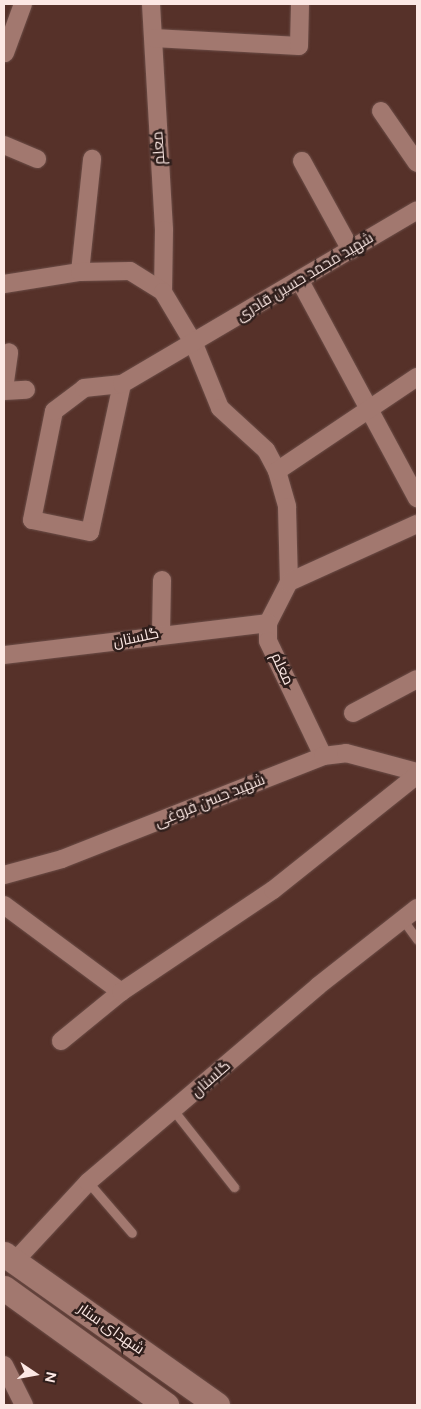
<!DOCTYPE html>
<html>
<head>
<meta charset="utf-8">
<style>
	body { margin:0 }
	#map { position:relative; width:421px; height:1409px; overflow:hidden; background:#563129; font-family:Figtree,Cairo,sans-serif }
	div>[style] { position:absolute }
	[style*='--x'] { left:calc(var(--x)*1px); top:calc(var(--y)*1px); width:calc(var(--w)*1px); rotate:calc(var(--a)*1deg) }
	.roads { filter:drop-shadow(0 0 1px #6c4e48) drop-shadow(0 0 1px #6c4e48) }
	.service>* { height:9px; margin:-4.5px; padding:0 4.5px; transform-origin:4.5px; border-radius:4.5px; background:#a2786f }
	.minor>* { height:18px; margin:-9px; padding:0 9px; transform-origin:9px; border-radius:9px; background:#a2786f }
	.secondary>* { height:25px; margin:-12.5px; padding:0 12.5px; transform-origin:12.5px; border-radius:12.5px; background:#a2786f }
	span { translate:-50% -50%; white-space:nowrap; text-align:center; line-height:1.15; -webkit-text-stroke:5px #2f1e1b; paint-order:stroke }
	.street-label { font-size:15px; color:#fce8e4 }
	.frame { position:absolute; inset:0; border:5px solid #fce8e4; pointer-events:none }
	.north { position:absolute; left:10px; top:1349px; width:50px; height:50px; -webkit-text-stroke:4px #2f1e1b; paint-order:stroke; rotate:102deg; font-size:14px; font-weight:700; line-height:20px; text-align:center; color:#fce8e4 }
	.north::after { content:''; display:block; margin:auto; width:18px; height:22px; background:#fce8e4; clip-path:polygon(50% 0,100% 100%,50% 72%,0 100%) }
</style>
</head>
<body>
<div id="map">
	<div class="roads">
		<div class="service">
			<i style="--x:403;--y:920;--w:24;--a:54"></i>
			<i style="--x:174;--y:1111;--w:97;--a:51.7"></i>
			<i style="--x:88;--y:1182;--w:67;--a:49.2"></i>
		</div>
		<div class="minor">
			<i style="--x:151;--y:4;--w:226;--a:86.7"></i>
			<i style="--x:164;--y:230;--w:62;--a:90.9"></i>
			<i style="--x:154;--y:38;--w:145;--a:3.2"></i>
			<i style="--x:299;--y:46;--w:42;--a:-88.6"></i>
			<i style="--x:5;--y:53;--w:52;--a:-69.8"></i>
			<i style="--x:381;--y:111;--w:63;--a:55.3"></i>
			<i style="--x:4;--y:145;--w:36;--a:23"></i>
			<i style="--x:302;--y:161;--w:102;--a:61.2"></i>
			<i style="--x:80;--y:272;--w:114;--a:-83.9"></i>
			<i style="--x:300;--y:281;--w:247;--a:61.7"></i>
			<i style="--x:4;--y:284;--w:77;--a:-9"></i>
			<i style="--x:80;--y:272;--w:50;--a:-1.1"></i>
			<i style="--x:130;--y:271;--w:39;--a:32"></i>
			<i style="--x:163;--y:292;--w:61;--a:59.2"></i>
			<i style="--x:194;--y:344;--w:69;--a:67.9"></i>
			<i style="--x:220;--y:408;--w:62;--a:42.4"></i>
			<i style="--x:266;--y:450;--w:24;--a:62"></i>
			<i style="--x:277;--y:471;--w:37;--a:74"></i>
			<i style="--x:287;--y:507;--w:75;--a:88.5"></i>
			<i style="--x:289;--y:582;--w:46;--a:117.1"></i>
			<i style="--x:268;--y:623;--w:18;--a:90"></i>
			<i style="--x:268;--y:641;--w:127;--a:64.4"></i>
			<i style="--x:122;--y:384;--w:151;--a:102.2"></i>
			<i style="--x:90;--y:532;--w:59;--a:-168.3"></i>
			<i style="--x:32;--y:520;--w:111;--a:-78.6"></i>
			<i style="--x:54;--y:411;--w:38;--a:-37"></i>
			<i style="--x:84;--y:388;--w:38;--a:-6"></i>
			<i style="--x:122;--y:384;--w:342;--a:-30.5"></i>
			<i style="--x:4;--y:389;--w:37;--a:-82"></i>
			<i style="--x:4;--y:391;--w:22;--a:-3"></i>
			<i style="--x:277;--y:471;--w:169;--a:-33.9"></i>
			<i style="--x:289;--y:582;--w:141;--a:-24.4"></i>
			<i style="--x:161;--y:633;--w:53;--a:-88.9"></i>
			<i style="--x:4;--y:655;--w:266;--a:-6.9"></i>
			<i style="--x:353;--y:713;--w:72;--a:-28"></i>
			<i style="--x:4;--y:875;--w:60;--a:-15.4"></i>
			<i style="--x:62;--y:859;--w:281;--a:-21.5"></i>
			<i style="--x:323;--y:756;--w:23;--a:-7"></i>
			<i style="--x:346;--y:753;--w:73;--a:15"></i>
			<i style="--x:4;--y:905;--w:146;--a:36.6"></i>
			<i style="--x:61;--y:1041;--w:77;--a:-39.2"></i>
			<i style="--x:121;--y:992;--w:183;--a:-33.9"></i>
			<i style="--x:273;--y:890;--w:184;--a:-38.6"></i>
			<i style="--x:14;--y:1262;--w:109;--a:-47.2"></i>
			<i style="--x:88;--y:1182;--w:302;--a:-40.4"></i>
			<i style="--x:318;--y:986;--w:126;--a:-38.2"></i>
			<i style="--x:4;--y:1365;--w:45;--a:63.4"></i>
		</div>
		<div class="secondary">
			<i style="--x:4;--y:1254;--w:261;--a:35.3"></i>
			<i style="--x:4;--y:1288;--w:200;--a:35.8"></i>
		</div>
	</div>
	<div class="street-label">
		<span style="left:159px;top:148px;rotate:-94deg">معلم</span>
		<span style="left:305px;top:277px;rotate:-31deg">شهید محمد حسین قادری</span>
		<span style="left:136px;top:638px;rotate:-12deg">گلستان</span>
		<span style="left:282px;top:669px;rotate:65deg">معلم</span>
		<span style="left:210px;top:801px;rotate:-22deg">شهید حسن فروغی</span>
		<span style="left:211px;top:1079px;rotate:-41deg">گلستان</span>
		<span style="left:111px;top:1329px;rotate:35deg">شهدای ستار</span>
	</div>
	<div class="frame"></div>
	<div class="north">N</div>
</div>
</body>
</html>
